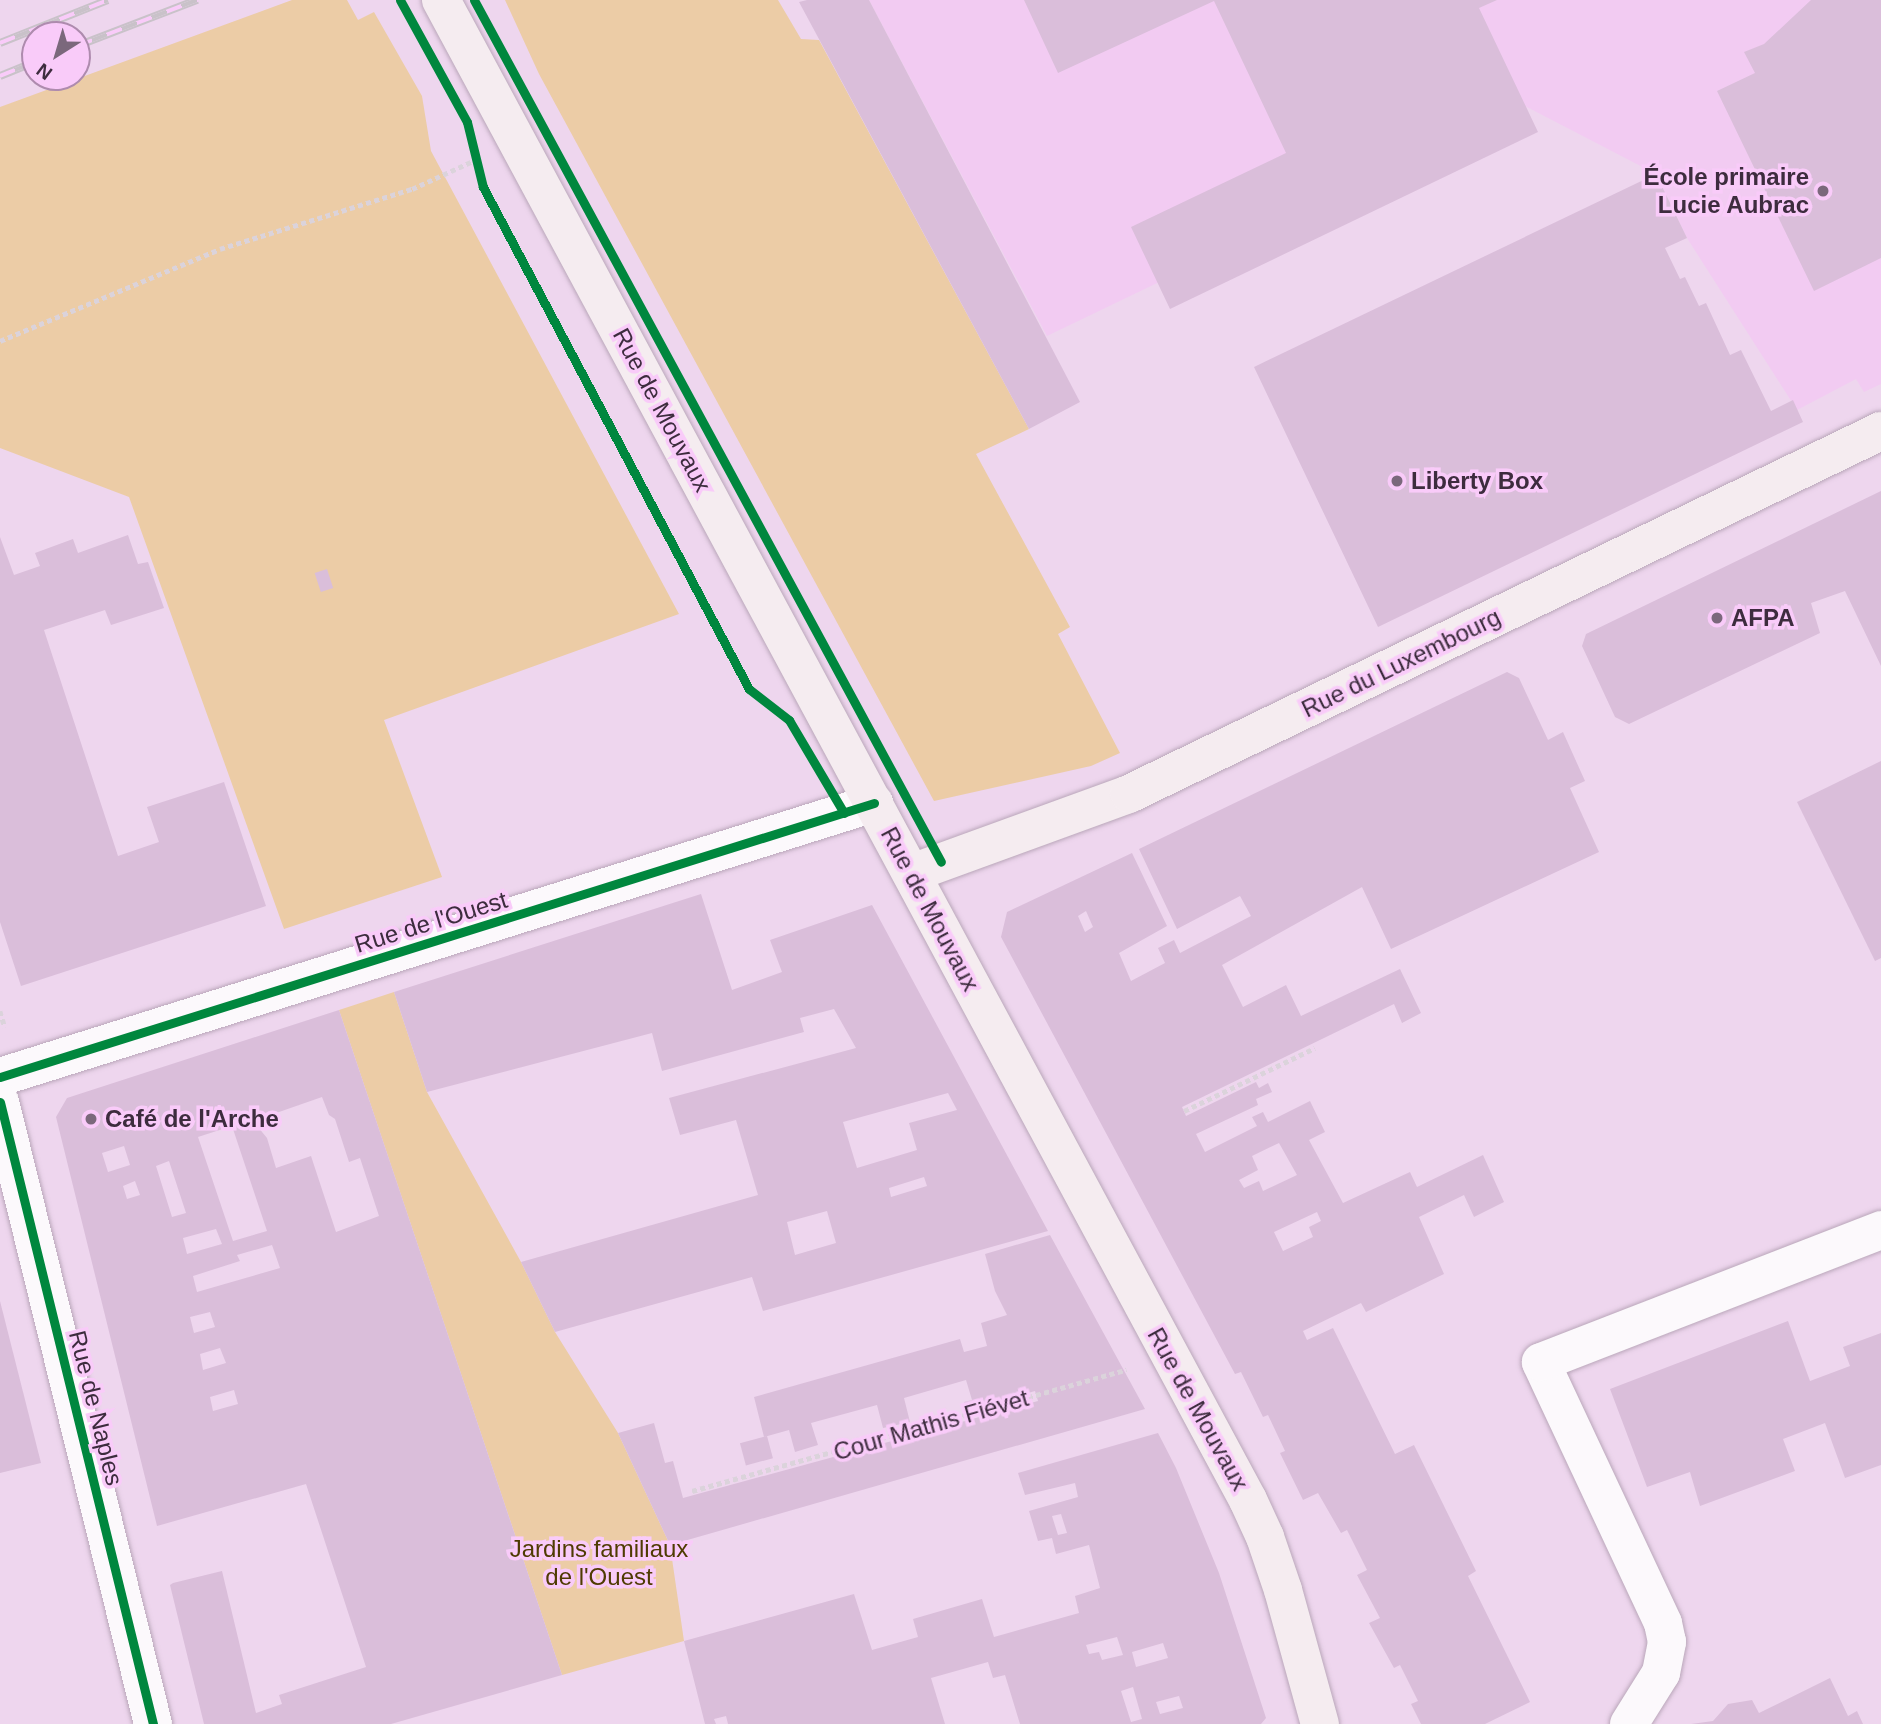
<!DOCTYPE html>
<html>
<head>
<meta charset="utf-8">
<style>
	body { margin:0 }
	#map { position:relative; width:1881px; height:1724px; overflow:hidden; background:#eed6ee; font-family:Helvetica,sans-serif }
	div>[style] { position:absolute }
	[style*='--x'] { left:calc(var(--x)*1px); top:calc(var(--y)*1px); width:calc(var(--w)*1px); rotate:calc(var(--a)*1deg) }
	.built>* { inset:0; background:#f2cbf2 }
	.green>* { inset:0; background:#eccca6 }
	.building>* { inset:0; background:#dabeda; transform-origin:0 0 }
	.path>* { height:4.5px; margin-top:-2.25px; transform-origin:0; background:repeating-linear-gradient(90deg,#dbd3db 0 5px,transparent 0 8.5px) }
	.roads { filter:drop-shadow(0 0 2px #baa7ba) drop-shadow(0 0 2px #baa7ba) }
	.minor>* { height:38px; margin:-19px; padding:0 19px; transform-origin:19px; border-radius:19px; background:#fcf9fc }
	.major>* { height:38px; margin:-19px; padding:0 19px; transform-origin:19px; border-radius:19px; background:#f5ecf0 }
	.rail>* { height:8px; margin-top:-4px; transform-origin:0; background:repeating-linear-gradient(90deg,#f9cbf9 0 16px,#c9c2c9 0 32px); box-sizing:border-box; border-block:2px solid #c9c2c9 }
	.cycleway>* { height:9px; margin:-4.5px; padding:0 4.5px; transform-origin:4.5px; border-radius:4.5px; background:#00873e }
	.dots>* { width:19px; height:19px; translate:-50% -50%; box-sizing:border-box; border:4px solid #f9cbf9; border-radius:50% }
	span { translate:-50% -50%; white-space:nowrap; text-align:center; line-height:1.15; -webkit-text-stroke:7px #f9cbf9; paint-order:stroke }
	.poi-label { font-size:24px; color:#3d2c3e; font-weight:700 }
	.right { translate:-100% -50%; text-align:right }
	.left { translate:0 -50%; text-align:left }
	.street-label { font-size:24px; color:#3d2c3e }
	.park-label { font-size:24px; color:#4f3b02 }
	.north { position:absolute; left:21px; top:21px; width:70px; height:70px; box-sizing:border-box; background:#f9cbf9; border:2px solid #ae8bae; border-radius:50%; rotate:217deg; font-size:19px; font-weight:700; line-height:28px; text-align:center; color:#3d2c3e }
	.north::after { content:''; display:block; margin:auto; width:24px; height:32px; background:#7b687c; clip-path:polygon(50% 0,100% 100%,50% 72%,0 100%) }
</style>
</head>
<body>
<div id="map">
	<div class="built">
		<i style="clip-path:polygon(869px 0,1881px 0,1881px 384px,1864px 392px,1856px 379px,1797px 410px,1687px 238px,1656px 174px,1525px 106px,1047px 336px)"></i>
	</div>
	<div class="green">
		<i style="clip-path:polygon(292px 0,347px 0,358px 20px,374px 12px,422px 96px,431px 151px,679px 614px,384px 720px,442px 877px,284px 929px,129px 497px,0 448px,0 107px)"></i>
		<i style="clip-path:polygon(505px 0,778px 0,801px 39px,819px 40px,1029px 429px,976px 454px,1070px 627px,1058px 634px,1120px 753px,1091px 766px,934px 801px,539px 74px)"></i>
		<i style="clip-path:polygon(394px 992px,427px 1092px,521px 1262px,555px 1332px,618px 1433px,670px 1545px,684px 1641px,562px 1675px,339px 1010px)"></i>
	</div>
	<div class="building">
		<i style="clip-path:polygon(807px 0,869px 0,1080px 402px,1029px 429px,799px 2px)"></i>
		<i style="clip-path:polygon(1024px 0,1497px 0,1479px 8px,1538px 132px,1170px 309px,1131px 227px,1286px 153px,1214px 1px,1058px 73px)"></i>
		<i style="clip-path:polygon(1811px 0,1881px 0,1881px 258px,1814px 291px,1717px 91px,1755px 73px,1744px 52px,1764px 44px)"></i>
		<i style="clip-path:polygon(1656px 174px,1687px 238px,1665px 248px,1680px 279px,1685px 277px,1699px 306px,1706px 303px,1730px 355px,1741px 350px,1771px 411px,1793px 400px,1803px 422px,1378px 627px,1254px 367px)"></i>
		<i style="clip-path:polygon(1881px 491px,1881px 666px,1845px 591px,1811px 603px,1820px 633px,1629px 724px,1615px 717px,1582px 646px,1586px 634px)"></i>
		<i style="clip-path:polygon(128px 535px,138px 564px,148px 562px,164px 608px,111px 625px,105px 610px,44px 630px,118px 856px,159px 842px,147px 807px,224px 782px,266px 906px,21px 986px,0 922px,0 537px,14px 575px,40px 566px,35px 553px,73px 539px,78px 553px)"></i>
		<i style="left:327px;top:569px;width:20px;height:13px;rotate:72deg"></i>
		<i style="clip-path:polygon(evenodd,1507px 672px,1519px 678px,1548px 740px,1563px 732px,1585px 781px,1570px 788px,1599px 852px,1391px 949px,1362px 887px,1222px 965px,1243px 1007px,1286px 985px,1301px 1016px,1400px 969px,1421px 1013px,1402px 1023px,1394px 1004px,1182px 1107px,1186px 1116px,1256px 1082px,1259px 1088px,1268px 1083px,1272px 1092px,1256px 1099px,1258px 1105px,1196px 1134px,1205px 1152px,1257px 1126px,1252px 1117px,1263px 1112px,1268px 1122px,1310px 1101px,1325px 1132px,1309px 1140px,1343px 1203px,1410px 1172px,1417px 1187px,1483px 1155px,1504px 1202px,1474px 1217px,1464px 1195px,1419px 1217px,1444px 1274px,1366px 1312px,1361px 1303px,1303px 1331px,1307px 1340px,1333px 1328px,1395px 1454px,1414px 1445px,1476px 1571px,1468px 1576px,1530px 1702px,1485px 1724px,1421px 1724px,1411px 1704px,1418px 1701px,1400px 1665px,1394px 1668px,1369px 1623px,1380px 1618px,1357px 1575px,1367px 1570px,1347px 1530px,1341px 1533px,1318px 1493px,1303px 1500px,1280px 1453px,1285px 1451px,1268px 1415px,1263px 1417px,1241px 1372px,1235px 1374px,1001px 937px,1007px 912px,1132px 853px,1167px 926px,1119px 953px,1131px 981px,1165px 963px,1158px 948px,1174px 940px,1180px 953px,1251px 916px,1240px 896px,1177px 929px,1139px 849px,1507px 672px,1086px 911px,1093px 927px,1085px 932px,1078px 916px,1086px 911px,1507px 672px,1279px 1143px,1297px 1175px,1263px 1191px,1259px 1181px,1244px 1188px,1239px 1180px,1258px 1170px,1252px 1156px,1279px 1143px,1507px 672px,1317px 1212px,1321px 1221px,1309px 1227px,1313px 1237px,1283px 1251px,1274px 1232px,1317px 1212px)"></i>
		<i style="clip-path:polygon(1881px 761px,1881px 958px,1875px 961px,1797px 802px)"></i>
		<i style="clip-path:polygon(evenodd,701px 894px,732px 990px,782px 972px,770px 940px,872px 905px,1048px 1231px,763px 1311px,752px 1277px,555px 1332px,521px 1262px,758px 1195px,736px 1120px,680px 1135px,669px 1098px,856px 1048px,834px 1009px,800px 1018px,804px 1032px,662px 1071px,652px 1033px,427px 1092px,394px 992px,701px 894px,948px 1093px,957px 1110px,909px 1123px,917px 1150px,857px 1168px,843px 1122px,948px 1093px,701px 894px,924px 1177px,927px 1186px,891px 1197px,889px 1188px,924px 1177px,701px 894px,827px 1211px,836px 1243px,795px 1255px,787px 1222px,827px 1211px)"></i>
		<i style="clip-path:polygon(evenodd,339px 1010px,562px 1675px,391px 1724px,204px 1724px,170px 1585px,173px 1583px,222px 1571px,256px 1713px,282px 1704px,279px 1695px,366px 1667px,306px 1484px,157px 1526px,56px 1117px,67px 1098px,339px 1010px,322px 1097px,329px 1115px,335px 1119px,349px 1162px,360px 1158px,379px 1216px,336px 1232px,311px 1156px,276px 1168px,267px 1138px,253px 1121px,322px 1097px,339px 1010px,232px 1126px,267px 1231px,233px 1241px,198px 1137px,232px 1126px,339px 1010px,124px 1146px,130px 1165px,108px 1172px,102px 1153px,124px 1146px,339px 1010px,169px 1161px,186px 1213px,172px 1217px,156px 1166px,169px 1161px,339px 1010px,135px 1181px,140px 1195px,127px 1199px,123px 1186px,135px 1181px,339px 1010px,216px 1229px,222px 1244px,187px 1254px,183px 1238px,216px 1229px,339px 1010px,272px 1245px,280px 1268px,197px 1292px,193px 1276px,240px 1261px,237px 1255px,272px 1245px,339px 1010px,210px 1312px,215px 1327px,194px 1333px,190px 1317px,210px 1312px,339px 1010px,220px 1348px,226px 1363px,203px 1370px,200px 1354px,220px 1348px,339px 1010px,234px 1390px,238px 1404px,213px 1411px,210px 1397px,234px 1390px)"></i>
		<i style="clip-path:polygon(1050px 1235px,1145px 1409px,670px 1545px,618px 1433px,654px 1423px,665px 1463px,673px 1461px,683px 1498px,1038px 1401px,1035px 1391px,967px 1411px,964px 1402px,972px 1400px,966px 1380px,904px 1398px,910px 1422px,883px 1428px,877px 1405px,811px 1423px,818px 1445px,795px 1452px,789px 1430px,764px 1437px,754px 1397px,960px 1339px,964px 1352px,987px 1346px,981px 1323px,1007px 1315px,995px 1291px,985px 1254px)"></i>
		<i style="clip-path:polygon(0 1301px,41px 1463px,0 1473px)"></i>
		<i style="clip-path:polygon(1788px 1321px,1810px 1381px,1850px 1366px,1843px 1347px,1881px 1333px,1881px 1465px,1845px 1478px,1825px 1423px,1783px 1439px,1795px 1471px,1700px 1506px,1690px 1472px,1647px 1487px,1610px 1389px)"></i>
		<i style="clip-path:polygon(evenodd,1158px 1433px,1176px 1468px,1219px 1573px,1266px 1718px,1261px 1724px,1020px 1724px,1005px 1675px,993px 1678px,988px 1662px,931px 1678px,945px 1724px,728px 1724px,726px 1716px,714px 1719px,716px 1724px,705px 1724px,684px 1641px,854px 1594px,872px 1650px,918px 1637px,913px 1619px,982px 1599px,994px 1637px,1079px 1613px,1075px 1596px,1100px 1588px,1089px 1545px,1056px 1554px,1052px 1538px,1038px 1541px,1029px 1511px,1078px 1497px,1075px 1483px,1025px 1495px,1018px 1473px,1158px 1433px,1061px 1514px,1067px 1533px,1058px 1535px,1052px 1516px,1061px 1514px,1158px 1433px,1117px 1637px,1123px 1655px,1102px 1660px,1099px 1652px,1089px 1654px,1086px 1645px,1117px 1637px,1158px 1433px,1163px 1643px,1168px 1658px,1136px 1667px,1132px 1652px,1163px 1643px,1158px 1433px,1133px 1687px,1142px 1719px,1131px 1722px,1121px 1691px,1133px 1687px,1158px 1433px,1179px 1696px,1183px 1708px,1160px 1714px,1156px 1702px,1179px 1696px)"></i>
		<i style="left:767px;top:1436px;width:23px;height:28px;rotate:75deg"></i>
		<i style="clip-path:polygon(1830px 1678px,1848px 1716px,1857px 1711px,1863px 1724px,1691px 1724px,1713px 1721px,1728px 1704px,1752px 1700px,1759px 1713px)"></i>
	</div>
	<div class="path">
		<i style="--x:0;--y:341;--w:238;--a:-22.7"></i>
		<i style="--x:220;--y:249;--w:201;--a:-17.4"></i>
		<i style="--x:412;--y:189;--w:67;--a:-24.7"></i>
		<i style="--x:0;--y:1011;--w:17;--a:73"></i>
		<i style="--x:1184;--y:1111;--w:145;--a:-25.7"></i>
		<i style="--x:692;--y:1491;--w:451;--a:-15.6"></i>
	</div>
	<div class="roads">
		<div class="minor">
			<i style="--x:0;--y:1077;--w:916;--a:-17.41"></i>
			<i style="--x:0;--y:1102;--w:641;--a:76.18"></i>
			<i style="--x:1629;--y:1724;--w:60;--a:-57.9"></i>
			<i style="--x:1661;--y:1673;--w:32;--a:-79"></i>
			<i style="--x:1667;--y:1642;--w:19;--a:-102"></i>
			<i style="--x:1663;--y:1623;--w:288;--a:-115.1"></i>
			<i style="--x:1541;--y:1362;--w:365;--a:-21.2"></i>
		</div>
		<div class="major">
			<i style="--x:441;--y:0;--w:1703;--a:61.72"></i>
			<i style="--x:1248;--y:1500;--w:41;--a:65.3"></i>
			<i style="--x:1265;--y:1537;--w:56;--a:71.2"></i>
			<i style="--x:1283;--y:1590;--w:139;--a:74.6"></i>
			<i style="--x:912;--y:873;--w:231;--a:-20"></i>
			<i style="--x:1129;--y:794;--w:835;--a:-25.77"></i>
		</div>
	</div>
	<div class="rail">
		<i style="--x:0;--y:43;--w:116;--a:-21.7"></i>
		<i style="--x:77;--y:46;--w:129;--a:-21"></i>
		<i style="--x:0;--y:76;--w:38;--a:-22"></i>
	</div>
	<div class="cycleway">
		<i style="--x:400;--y:0;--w:139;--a:61.2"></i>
		<i style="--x:467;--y:122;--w:67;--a:76.2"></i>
		<i style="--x:483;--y:187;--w:568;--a:62.08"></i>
		<i style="--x:749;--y:689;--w:51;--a:37.8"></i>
		<i style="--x:789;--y:720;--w:108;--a:59.4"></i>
		<i style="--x:474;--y:0;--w:980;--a:61.55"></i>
		<i style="--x:0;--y:1077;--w:916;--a:-17.41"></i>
		<i style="--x:0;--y:1102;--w:641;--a:76.18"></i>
	</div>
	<div class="dots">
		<i style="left:1823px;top:191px;background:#7b687c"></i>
		<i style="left:1397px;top:481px;background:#7b687c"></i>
		<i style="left:1717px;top:618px;background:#7b687c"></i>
		<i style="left:91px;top:1119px;background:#7b687c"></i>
	</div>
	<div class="poi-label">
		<span class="right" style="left:1809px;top:191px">École primaire<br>Lucie Aubrac</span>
		<span class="left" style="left:1411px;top:481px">Liberty Box</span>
		<span class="left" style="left:1731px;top:618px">AFPA</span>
		<span class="left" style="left:105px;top:1119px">Café de l'Arche</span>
	</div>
	<div class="street-label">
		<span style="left:662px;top:410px;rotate:62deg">Rue de Mouvaux</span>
		<span style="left:1401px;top:663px;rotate:-26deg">Rue du Luxembourg</span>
		<span style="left:930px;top:909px;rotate:62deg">Rue de Mouvaux</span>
		<span style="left:431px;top:922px;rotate:-17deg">Rue de l'Ouest</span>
		<span style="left:96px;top:1408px;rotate:76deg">Rue de Naples</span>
		<span style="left:1198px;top:1409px;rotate:61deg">Rue de Mouvaux</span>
		<span style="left:931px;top:1425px;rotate:-16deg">Cour Mathis Fiévet</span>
	</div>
	<div class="park-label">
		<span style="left:599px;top:1563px">Jardins familiaux<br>de l'Ouest</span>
	</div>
	<div class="north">N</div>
</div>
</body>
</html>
